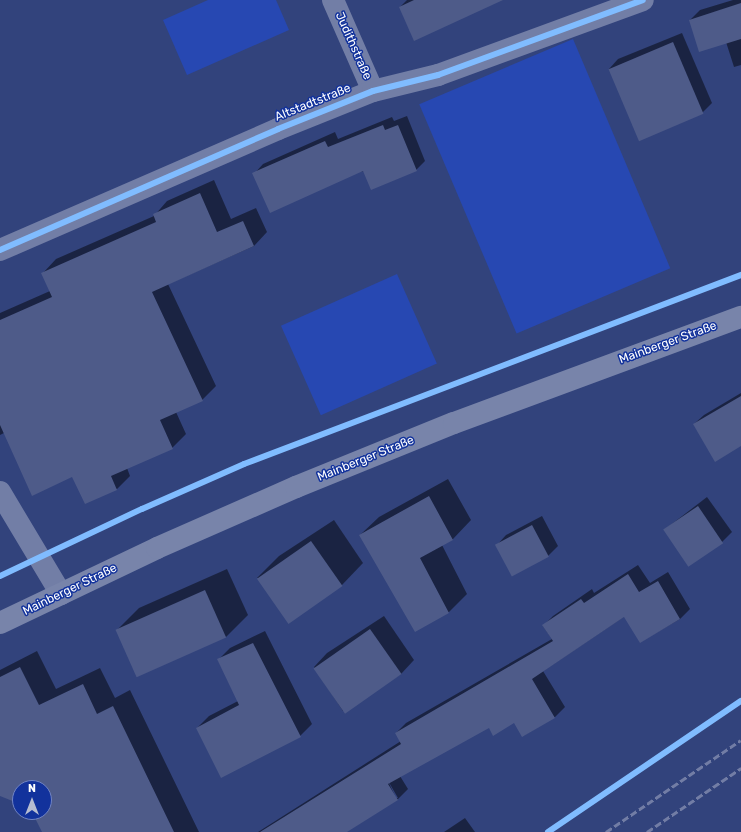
<!DOCTYPE html>
<html>
<head>
<meta charset="utf-8">
<style>
	body { margin:0 }
	#map { position:relative; width:741px; height:832px; overflow:hidden; background:#32437c; font-family:Rubik,sans-serif }
	div>[style] { position:absolute }
	[style*='--x'] { left:calc(var(--x)*1px); top:calc(var(--y)*1px); width:calc(var(--w)*1px); rotate:calc(var(--a)*1deg) }
	.green>* { inset:0; background:#2748b2; transform-origin:0 0 }
	.shadow>* { inset:0; background:#0007 }
	.building>* { inset:0; background:#4e5b89; transform-origin:0 0 }
	.minor>* { height:22px; margin:-11px; padding:0 11px; transform-origin:11px; border-radius:11px; background:#727ea6 }
	.secondary>* { height:22px; margin:-11px; padding:0 11px; transform-origin:11px; border-radius:11px; background:#7884aa }
	.rail>* { height:3px; margin-top:-1.5px; transform-origin:0; background:repeating-linear-gradient(90deg,#727da5 0 7px,transparent 0 10px) }
	.cycleway>* { height:6px; margin:-3px; padding:0 3px; transform-origin:3px; border-radius:3px; background:#80bcff }
	span { translate:-50% -50%; white-space:nowrap; text-align:center; line-height:1.15; -webkit-text-stroke:3px #12329c; paint-order:stroke }
	.street-label { font-size:12px; color:#fff }
	.north { position:absolute; left:12px; top:780px; width:40px; height:40px; box-sizing:border-box; background:#12329c; border:1px solid #7184c4; border-radius:50%; rotate:0deg; font-size:11px; font-weight:700; line-height:16px; text-align:center; color:#fff }
	.north::after { content:''; display:block; margin:auto; width:14px; height:18px; background:#b7bdd1; clip-path:polygon(50% 0,100% 100%,50% 72%,0 100%) }
</style>
</head>
<body>
<div id="map">
	<div class="green">
		<i style="clip-path:polygon(208px 0,276px 0,289px 30px,187px 75px,163px 20px)"></i>
		<i style="left:573px;top:39px;width:249px;height:167px;rotate:67deg"></i>
		<i style="left:397px;top:274px;width:98px;height:127px;rotate:66deg"></i>
	</div>
	<div class="shadow">
		<i style="clip-path:polygon(407px 0,480px 0,400px 7px)"></i>
		<i style="clip-path:polygon(733px 0,741px 0,741px 65px,734px 67px,726px 42px,690px 20px,700px 10px)"></i>
		<i style="clip-path:polygon(682px 33px,712px 103px,702px 113px,609px 69px,618px 59px)"></i>
		<i style="clip-path:polygon(407px 116px,425px 161px,416px 170px,254px 174px,263px 164px,335px 132px,338px 139px,392px 117px,394px 121px)"></i>
		<i style="clip-path:polygon(214px 180px,231px 219px,256px 208px,267px 232px,254px 246px,168px 284px,216px 386px,202px 400px,176px 412px,186px 434px,172px 448px,127px 468px,130px 476px,117px 489px,73px 476px,4px 433px,0 435px,0 313px,50px 291px,43px 273px,56px 259px,154px 216px,167px 201px)"></i>
		<i style="clip-path:polygon(741px 393px,741px 445px,694px 424px,704px 415px)"></i>
		<i style="clip-path:polygon(448px 479px,471px 520px,453px 539px,442px 545px,467px 594px,449px 612px,415px 630px,360px 535px,379px 517px)"></i>
		<i style="clip-path:polygon(707px 497px,732px 532px,722px 542px,664px 530px)"></i>
		<i style="clip-path:polygon(542px 516px,558px 546px,548px 556px,497px 545px,506px 535px)"></i>
		<i style="clip-path:polygon(334px 520px,363px 563px,341px 586px,257px 578px,279px 556px)"></i>
		<i style="clip-path:polygon(evenodd,638px 565px,650px 583px,668px 572px,690px 609px,680px 619px,640px 642px,625px 616px,543px 671px,565px 707px,555px 717px,523px 736px,515px 722px,489px 727px,400px 776px,408px 789px,398px 799px,345px 832px,258px 832px,401px 741px,396px 733px,406px 723px,552px 639px,543px 626px,553px 616px,592px 589px,594px 593px,638px 565px,387px 779px,398px 798px,396px 798px,387px 779px)"></i>
		<i style="clip-path:polygon(227px 569px,248px 615px,226px 637px,117px 630px,139px 608px)"></i>
		<i style="clip-path:polygon(384px 616px,414px 660px,401px 674px,343px 711px,314px 667px,327px 653px)"></i>
		<i style="clip-path:polygon(265px 631px,312px 724px,300px 736px,197px 728px,209px 716px,238px 701px,218px 660px,230px 648px)"></i>
		<i style="clip-path:polygon(37px 651px,56px 689px,100px 668px,115px 698px,130px 690px,199px 832px,43px 832px,33px 812px,44px 812px,44px 788px,20px 788px,20px 803px,0 795px,0 670px)"></i>
		<i style="clip-path:polygon(465px 818px,475px 832px,444px 832px)"></i>
	</div>
	<div class="building">
		<i style="clip-path:polygon(414px 0,503px 0,414px 41px,399px 7px)"></i>
		<i style="clip-path:polygon(741px 3px,741px 39px,699px 52px,689px 20px)"></i>
		<i style="left:673px;top:42px;width:78px;height:70px;rotate:67deg"></i>
		<i style="clip-path:polygon(383px 125px,385px 130px,398px 125px,417px 171px,371px 190px,363px 171px,270px 213px,252px 173px,325px 141px,328px 147px)"></i>
		<i style="clip-path:polygon(200px 193px,217px 232px,243px 221px,254px 246px,152px 292px,203px 401px,160px 420px,173px 449px,111px 476px,117px 490px,85px 504px,72px 477px,32px 496px,0 425px,0 320px,52px 297px,41px 273px,156px 222px,153px 214px)"></i>
		<i style="clip-path:polygon(741px 396px,741px 446px,715px 462px,693px 424px)"></i>
		<i style="clip-path:polygon(429px 496px,453px 540px,420px 558px,449px 613px,415px 632px,359px 535px)"></i>
		<i style="left:698px;top:506px;width:45px;height:42px;rotate:56deg"></i>
		<i style="left:532px;top:525px;width:36px;height:42px;rotate:62deg"></i>
		<i style="left:311px;top:541px;width:55px;height:66px;rotate:55deg"></i>
		<i style="clip-path:polygon(628px 574px,639px 592px,658px 581px,680px 619px,640px 643px,624px 617px,532px 679px,555px 718px,522px 737px,514px 723px,493px 736px,489px 728px,388px 784px,398px 800px,347px 832px,260px 832px,401px 744px,395px 733px,553px 641px,542px 625px,581px 599px,584px 603px)"></i>
		<i style="left:205px;top:590px;width:52px;height:98px;rotate:66deg"></i>
		<i style="left:370px;top:629px;width:55px;height:69px;rotate:55deg"></i>
		<i style="clip-path:polygon(253px 643px,301px 737px,221px 778px,196px 728px,239px 705px,217px 659px)"></i>
		<i style="clip-path:polygon(20px 667px,39px 705px,83px 684px,97px 714px,113px 706px,174px 832px,42px 832px,32px 812px,44px 812px,44px 788px,20px 788px,20px 804px,0 796px,0 677px)"></i>
	</div>
	<div class="minor">
		<i style="--x:333;--y:0;--w:99;--a:66.3"></i>
		<i style="--x:0;--y:250;--w:303;--a:-23.5"></i>
		<i style="--x:278;--y:129;--w:102;--a:-21.8"></i>
		<i style="--x:373;--y:91;--w:67;--a:-13.8"></i>
		<i style="--x:438;--y:75;--w:218;--a:-20.1"></i>
		<i style="--x:0;--y:492;--w:119;--a:59.1"></i>
	</div>
	<div class="secondary">
		<i style="--x:0;--y:623;--w:174;--a:-25.5"></i>
		<i style="--x:157;--y:548;--w:152;--a:-23.7"></i>
		<i style="--x:296;--y:487;--w:170;--a:-22.1"></i>
		<i style="--x:454;--y:423;--w:306;--a:-20.3"></i>
	</div>
	<div class="rail">
		<i style="--x:606;--y:832;--w:163;--a:-34.3"></i>
		<i style="--x:647;--y:832;--w:114;--a:-34.2"></i>
	</div>
	<div class="cycleway">
		<i style="--x:0;--y:250;--w:303;--a:-23.5"></i>
		<i style="--x:278;--y:129;--w:102;--a:-21.8"></i>
		<i style="--x:373;--y:91;--w:67;--a:-13.8"></i>
		<i style="--x:438;--y:75;--w:218;--a:-20.1"></i>
		<i style="--x:0;--y:576;--w:157;--a:-25.3"></i>
		<i style="--x:142;--y:509;--w:111;--a:-23.8"></i>
		<i style="--x:244;--y:464;--w:532;--a:-20.82"></i>
		<i style="--x:548;--y:832;--w:233;--a:-34.2"></i>
	</div>
	<div class="street-label">
		<span style="left:353px;top:46px;rotate:66deg">Judithstraße</span>
		<span style="left:313px;top:103px;rotate:-22deg">Altstadtstraße</span>
		<span style="left:668px;top:343px;rotate:-20deg">Mainberger Straße</span>
		<span style="left:366px;top:459px;rotate:-22deg">Mainberger Straße</span>
		<span style="left:70px;top:590px;rotate:-26deg">Mainberger Straße</span>
	</div>
	<div class="north">N</div>
</div>
</body>
</html>
